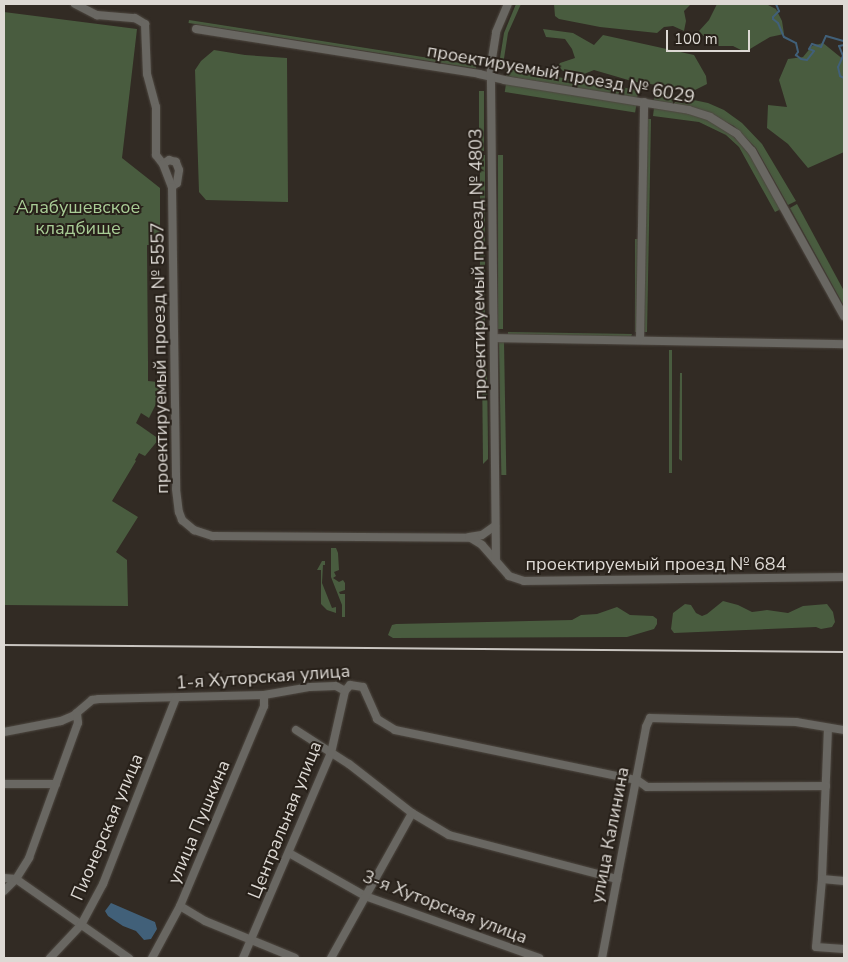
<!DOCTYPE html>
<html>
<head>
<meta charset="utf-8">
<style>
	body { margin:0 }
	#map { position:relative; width:848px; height:962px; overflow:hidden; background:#322b24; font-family:"Nunito Sans",sans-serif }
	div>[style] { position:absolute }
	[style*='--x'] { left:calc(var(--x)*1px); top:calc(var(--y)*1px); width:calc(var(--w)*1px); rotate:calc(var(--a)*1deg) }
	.green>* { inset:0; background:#495c3f; transform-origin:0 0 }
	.water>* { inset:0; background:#416079 }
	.stream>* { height:2px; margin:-1px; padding:0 1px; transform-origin:1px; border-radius:1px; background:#416079 }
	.roads { filter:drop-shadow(0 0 1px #4d4740) drop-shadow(0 0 1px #4d4740) }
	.minor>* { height:8px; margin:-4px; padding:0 4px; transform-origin:4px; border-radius:4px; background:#696762 }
	.rail>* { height:2px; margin:-1px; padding:0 1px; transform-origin:1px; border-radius:1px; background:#c9c5c0 }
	span { translate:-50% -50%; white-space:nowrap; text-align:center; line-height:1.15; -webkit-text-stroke:4px #28211a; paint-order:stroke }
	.street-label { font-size:18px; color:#ddd9d4 }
	.park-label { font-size:18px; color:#a9cd96 }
	.frame { position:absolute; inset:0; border:5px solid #ddd9d4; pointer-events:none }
	.scale { position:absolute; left:666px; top:30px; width:84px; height:22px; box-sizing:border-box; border:2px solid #ddd9d4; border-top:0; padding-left:6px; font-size:15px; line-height:18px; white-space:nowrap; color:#ddd9d4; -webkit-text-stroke:4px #28211a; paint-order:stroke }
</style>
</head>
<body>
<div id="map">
	<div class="green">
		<i style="clip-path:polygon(516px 4px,521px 4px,508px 33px,503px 65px,499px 64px,504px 33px)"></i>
		<i style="clip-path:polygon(554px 4px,691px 4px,684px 11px,686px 21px,684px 31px,673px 26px,664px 27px,657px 33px,600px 27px,559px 19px,555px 16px)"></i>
		<i style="clip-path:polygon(717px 4px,766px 4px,776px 9px,782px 21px,784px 34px,770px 37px,745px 52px,733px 46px,713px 46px,699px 31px,709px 20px)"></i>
		<i style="clip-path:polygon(4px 12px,137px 29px,122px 158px,160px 188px,160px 245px,147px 245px,148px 364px,148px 381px,158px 382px,165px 386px,149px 418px,141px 413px,136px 423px,159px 439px,145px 456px,139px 453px,135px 460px,136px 461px,112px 501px,138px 517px,116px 552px,127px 560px,128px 606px,4px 605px)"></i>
		<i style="left:189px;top:20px;width:291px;height:3px;rotate:9deg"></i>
		<i style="clip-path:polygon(543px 29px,573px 33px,594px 45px,603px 35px,694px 55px,706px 76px,707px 84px,695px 90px,635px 82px,594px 70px,584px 74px,563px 71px,558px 66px,560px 63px,575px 58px,572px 49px,565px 39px,546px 37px)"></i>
		<i style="clip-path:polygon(823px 43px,844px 60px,844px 152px,808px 168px,788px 144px,767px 128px,768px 105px,787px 107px,779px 80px,788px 59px,803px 57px,812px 46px)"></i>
		<i style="clip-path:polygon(214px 50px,245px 55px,287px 58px,288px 202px,206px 200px,199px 192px,195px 70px,201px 61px)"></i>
		<i style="clip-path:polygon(506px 69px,639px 90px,637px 98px,506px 76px)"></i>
		<i style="left:506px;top:84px;width:132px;height:8px;rotate:9deg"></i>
		<i style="left:479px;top:91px;width:5px;height:60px"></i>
		<i style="clip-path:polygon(655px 92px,708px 103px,724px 110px,742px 123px,762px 144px,796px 201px,788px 205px,756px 148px,734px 126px,699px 109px,654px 100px)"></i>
		<i style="clip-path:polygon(654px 108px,690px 114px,708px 120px,729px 132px,750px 154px,781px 209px,775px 212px,739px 147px,726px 135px,699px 122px,653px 116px)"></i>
		<i style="clip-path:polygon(647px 119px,651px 119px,647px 332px,644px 332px)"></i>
		<i style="left:480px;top:155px;width:5px;height:174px"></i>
		<i style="left:498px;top:155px;width:5px;height:174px"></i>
		<i style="clip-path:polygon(797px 204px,844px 291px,844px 306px,790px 208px)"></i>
		<i style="left:635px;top:239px;width:3px;height:93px"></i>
		<i style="clip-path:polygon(508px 332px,632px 334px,631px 337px,508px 334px)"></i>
		<i style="left:504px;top:342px;width:133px;height:5px;rotate:89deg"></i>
		<i style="left:669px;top:350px;width:3px;height:123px"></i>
		<i style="clip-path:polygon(482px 364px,487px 370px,488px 448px,488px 459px,483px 464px)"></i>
		<i style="clip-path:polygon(680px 373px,682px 373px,682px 461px,679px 459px)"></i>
		<i style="clip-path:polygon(331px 548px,336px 548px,338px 553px,339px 570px,334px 572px,336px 576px,333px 578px,339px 582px,343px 580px,345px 583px,345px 590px,339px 592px,340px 594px,345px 594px,345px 617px,342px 617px,342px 605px,331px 577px)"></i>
		<i style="clip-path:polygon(322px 561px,325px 561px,325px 565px,323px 565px,322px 583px,332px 608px,336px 607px,336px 613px,327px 610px,321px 604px,321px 570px,317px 570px)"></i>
		<i style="clip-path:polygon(723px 601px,738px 605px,752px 612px,767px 610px,788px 613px,803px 606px,827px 604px,833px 612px,835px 622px,832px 627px,821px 629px,816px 627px,674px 633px,671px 629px,673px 613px,685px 604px,691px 605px,696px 613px,702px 616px,707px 614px)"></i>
		<i style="clip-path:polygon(617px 607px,630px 615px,653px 616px,657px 619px,657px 624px,654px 629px,627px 637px,393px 638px,388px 635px,392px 625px,396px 624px,572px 620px,581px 615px,597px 614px)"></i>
	</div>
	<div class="water">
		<i style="clip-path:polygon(111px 903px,155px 922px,157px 929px,151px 939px,144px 940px,136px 931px,123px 926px,108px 916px,105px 911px)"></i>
	</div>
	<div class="stream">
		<i style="--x:776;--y:4;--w:8;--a:67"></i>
		<i style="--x:779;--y:11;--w:8;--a:135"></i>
		<i style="--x:773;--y:17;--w:2;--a:90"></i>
		<i style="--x:773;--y:19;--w:6;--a:39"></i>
		<i style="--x:778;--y:23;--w:15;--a:67"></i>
		<i style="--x:784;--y:37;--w:13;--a:27"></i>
		<i style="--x:796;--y:43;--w:9;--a:77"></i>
		<i style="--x:798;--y:52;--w:4;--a:124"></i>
		<i style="--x:796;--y:55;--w:6;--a:39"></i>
		<i style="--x:801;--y:59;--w:6;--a:9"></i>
		<i style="--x:807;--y:60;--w:11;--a:-52"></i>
		<i style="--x:814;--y:51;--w:5;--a:-158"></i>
		<i style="--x:809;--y:49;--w:6;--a:-59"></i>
		<i style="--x:812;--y:44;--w:9;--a:18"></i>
		<i style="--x:821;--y:47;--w:12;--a:-66"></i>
		<i style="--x:826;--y:36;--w:19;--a:16"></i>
		<i style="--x:844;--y:45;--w:5;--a:169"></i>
		<i style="--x:839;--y:46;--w:11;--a:68"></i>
		<i style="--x:843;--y:56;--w:12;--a:114"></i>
		<i style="--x:838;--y:67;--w:9;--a:77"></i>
		<i style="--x:840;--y:76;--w:4;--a:27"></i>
	</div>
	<div class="roads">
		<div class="minor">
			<i style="--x:75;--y:4;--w:25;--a:27"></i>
			<i style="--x:97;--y:15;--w:38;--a:5"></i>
			<i style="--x:135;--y:18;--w:12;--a:31"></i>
			<i style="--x:145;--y:24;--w:50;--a:87.7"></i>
			<i style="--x:147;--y:74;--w:34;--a:75"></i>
			<i style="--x:156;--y:107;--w:48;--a:90"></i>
			<i style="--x:156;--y:155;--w:11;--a:52"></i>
			<i style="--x:196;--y:29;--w:287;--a:9"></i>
			<i style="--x:479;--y:74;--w:26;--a:13"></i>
			<i style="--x:504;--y:80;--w:187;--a:9.2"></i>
			<i style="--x:689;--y:110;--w:22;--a:18"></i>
			<i style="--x:710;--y:117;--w:32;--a:32"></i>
			<i style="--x:737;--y:134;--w:23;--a:49"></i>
			<i style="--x:752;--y:151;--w:189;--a:60.9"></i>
			<i style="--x:172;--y:187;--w:6;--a:-39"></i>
			<i style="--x:177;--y:183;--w:13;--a:-81"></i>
			<i style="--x:179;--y:170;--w:9;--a:-111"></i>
			<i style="--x:176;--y:162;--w:7;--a:-164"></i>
			<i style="--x:169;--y:160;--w:7;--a:146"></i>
			<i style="--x:163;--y:164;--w:25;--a:69"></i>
			<i style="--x:172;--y:187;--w:302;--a:89.2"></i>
			<i style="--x:176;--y:489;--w:23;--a:83"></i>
			<i style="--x:179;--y:512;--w:9;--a:69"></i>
			<i style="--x:182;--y:520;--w:16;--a:40"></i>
			<i style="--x:194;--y:530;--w:20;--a:18"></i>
			<i style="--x:213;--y:536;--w:258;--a:0.4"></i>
			<i style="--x:471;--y:538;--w:13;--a:32"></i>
			<i style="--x:482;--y:545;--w:41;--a:48.9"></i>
			<i style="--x:509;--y:576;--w:16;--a:18"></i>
			<i style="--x:524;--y:581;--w:320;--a:-0.7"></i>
			<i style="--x:494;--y:338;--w:350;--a:1"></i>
			<i style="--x:640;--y:340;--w:238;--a:-89"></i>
			<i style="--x:469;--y:537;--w:13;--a:-9"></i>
			<i style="--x:482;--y:535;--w:16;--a:-35"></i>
			<i style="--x:496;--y:561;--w:496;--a:-90.6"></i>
			<i style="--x:491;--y:65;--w:33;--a:-81"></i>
			<i style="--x:496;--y:32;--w:30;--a:-67"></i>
			<i style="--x:828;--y:728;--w:151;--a:92.3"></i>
			<i style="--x:822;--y:879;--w:68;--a:95"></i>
			<i style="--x:816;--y:947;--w:28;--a:4"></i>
			<i style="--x:296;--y:730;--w:63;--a:32.7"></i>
			<i style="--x:349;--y:764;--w:80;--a:37.9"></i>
			<i style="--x:412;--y:813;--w:43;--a:30.7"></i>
			<i style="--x:449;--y:835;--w:174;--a:14.7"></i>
			<i style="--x:4;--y:732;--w:58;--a:-10.9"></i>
			<i style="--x:61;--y:721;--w:13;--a:-23"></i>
			<i style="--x:73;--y:716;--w:25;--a:-40"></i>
			<i style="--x:92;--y:700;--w:7;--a:-8"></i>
			<i style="--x:99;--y:699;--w:165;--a:-1.4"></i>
			<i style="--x:264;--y:695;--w:47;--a:-9.9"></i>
			<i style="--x:310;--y:687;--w:26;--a:-2"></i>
			<i style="--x:336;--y:686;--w:10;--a:29"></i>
			<i style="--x:4;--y:784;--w:52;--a:0"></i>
			<i style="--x:289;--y:853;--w:87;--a:29.5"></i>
			<i style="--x:365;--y:896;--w:185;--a:19.6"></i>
			<i style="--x:4;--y:878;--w:12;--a:5"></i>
			<i style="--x:16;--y:879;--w:138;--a:35"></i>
			<i style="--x:822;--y:879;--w:22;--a:5"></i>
			<i style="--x:4;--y:891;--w:17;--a:-45"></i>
			<i style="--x:16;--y:879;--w:25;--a:-58"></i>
			<i style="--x:29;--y:858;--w:144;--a:-70.1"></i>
			<i style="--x:78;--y:723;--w:10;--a:-96"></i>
			<i style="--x:180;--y:906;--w:29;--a:31"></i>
			<i style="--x:205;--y:921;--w:97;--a:22.3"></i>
			<i style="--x:50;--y:958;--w:45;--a:-46.8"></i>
			<i style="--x:81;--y:925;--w:47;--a:-61.8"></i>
			<i style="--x:103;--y:884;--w:200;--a:-68.6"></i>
			<i style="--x:152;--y:958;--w:59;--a:-61.7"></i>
			<i style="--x:180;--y:906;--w:217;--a:-67.2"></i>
			<i style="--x:264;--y:706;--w:11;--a:-90"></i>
			<i style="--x:243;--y:958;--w:223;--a:-66.8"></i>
			<i style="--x:331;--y:753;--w:64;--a:-77.3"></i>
			<i style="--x:345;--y:691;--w:8;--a:-50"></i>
			<i style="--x:350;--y:685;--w:13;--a:9"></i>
			<i style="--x:363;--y:687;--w:35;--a:66"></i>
			<i style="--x:377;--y:719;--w:21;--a:31"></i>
			<i style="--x:395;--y:730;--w:247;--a:11.7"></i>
			<i style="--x:637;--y:780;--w:12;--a:35"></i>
			<i style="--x:647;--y:787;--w:179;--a:-0.3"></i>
			<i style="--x:331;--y:958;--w:166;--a:-60.8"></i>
			<i style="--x:602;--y:958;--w:235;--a:-79.2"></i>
			<i style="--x:646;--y:727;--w:10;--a:-66"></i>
			<i style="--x:650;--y:718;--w:146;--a:1.6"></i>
			<i style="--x:796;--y:722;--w:49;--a:9.5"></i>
		</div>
	</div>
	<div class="rail">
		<i style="--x:4;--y:645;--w:840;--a:0.48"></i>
	</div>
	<div class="street-label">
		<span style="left:561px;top:74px;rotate:10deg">проектируемый проезд № 6029</span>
		<span style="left:478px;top:264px;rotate:-91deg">проектируемый проезд № 4803</span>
		<span style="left:160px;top:358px;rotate:-91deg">проектируемый проезд № 5557</span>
		<span style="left:656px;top:564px">проектируемый проезд № 684</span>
		<span style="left:263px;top:677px;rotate:-4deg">1-я Хуторская улица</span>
		<span style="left:285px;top:820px;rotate:-68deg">Центральная улица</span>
		<span style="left:199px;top:822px;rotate:-67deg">улица Пушкина</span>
		<span style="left:107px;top:827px;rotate:-67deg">Пионерская улица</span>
		<span style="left:610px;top:835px;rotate:-79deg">улица Калинина</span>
		<span style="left:445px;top:907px;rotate:21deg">3-я Хуторская улица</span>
	</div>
	<div class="park-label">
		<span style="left:78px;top:218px">Алабушевское<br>кладбище</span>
	</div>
	<div class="frame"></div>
	<div class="scale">100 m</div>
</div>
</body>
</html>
